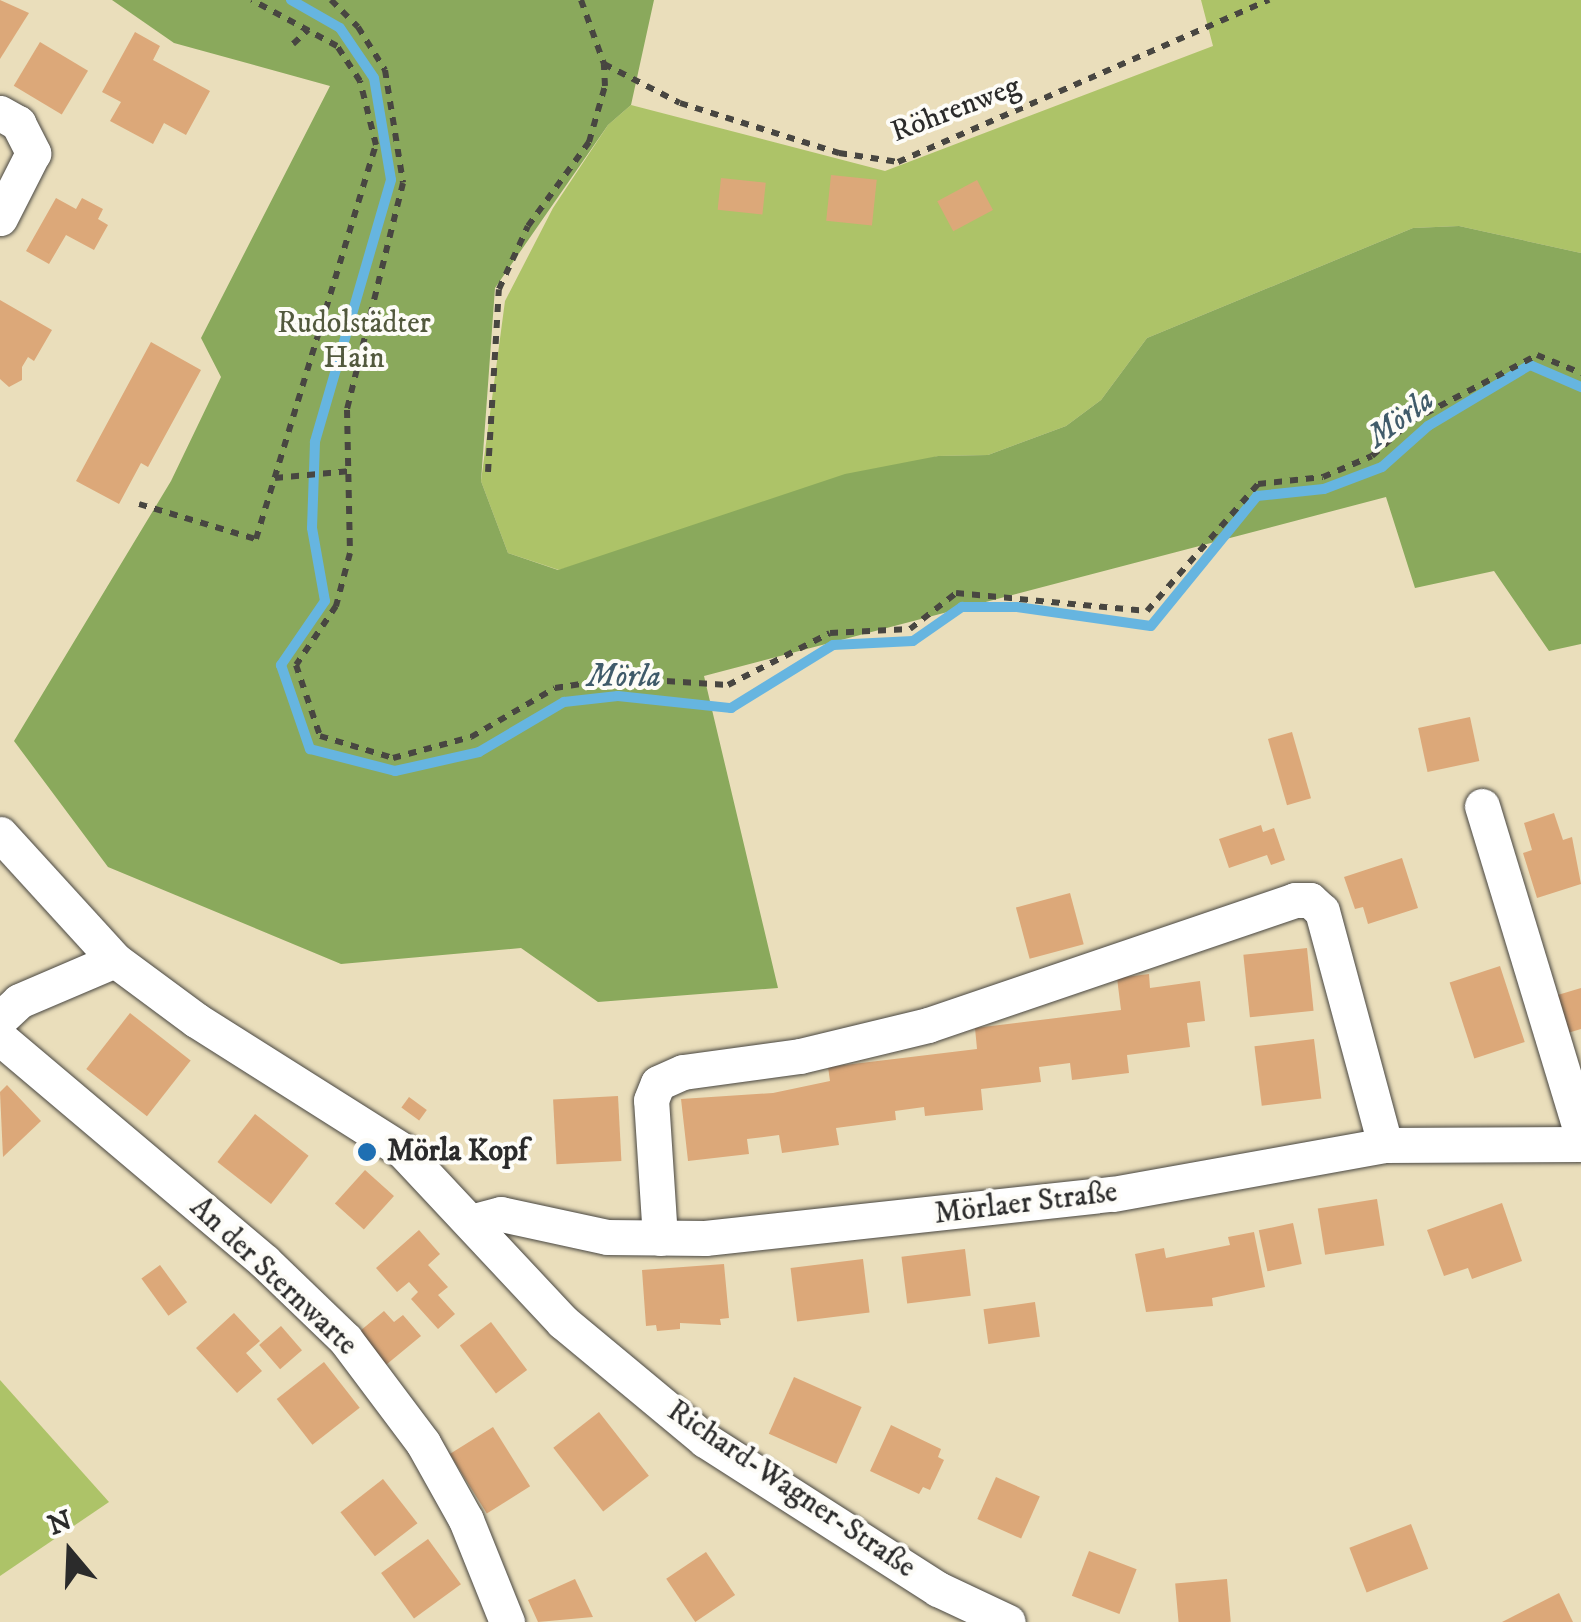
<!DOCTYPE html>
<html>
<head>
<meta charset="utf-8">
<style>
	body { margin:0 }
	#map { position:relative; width:1581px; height:1622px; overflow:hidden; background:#eadebb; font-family:"IM FELL DW Pica",serif }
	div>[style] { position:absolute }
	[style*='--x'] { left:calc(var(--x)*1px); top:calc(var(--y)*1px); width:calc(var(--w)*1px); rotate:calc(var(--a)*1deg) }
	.green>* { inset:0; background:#adc368 }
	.forest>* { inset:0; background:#8aa95c }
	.stream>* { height:10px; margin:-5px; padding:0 5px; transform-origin:5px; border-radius:5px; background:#66b5e0 }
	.building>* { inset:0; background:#dca879; transform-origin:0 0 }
	.path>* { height:6px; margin-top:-3px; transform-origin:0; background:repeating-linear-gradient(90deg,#484641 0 8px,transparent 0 16px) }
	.roads { filter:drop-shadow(0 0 2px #484641) drop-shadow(0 0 2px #484641) }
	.minor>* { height:35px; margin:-17.5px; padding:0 17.5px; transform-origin:17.5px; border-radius:17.5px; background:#fff }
	.dots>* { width:28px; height:28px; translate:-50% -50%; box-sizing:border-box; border:5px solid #fdfcf7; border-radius:50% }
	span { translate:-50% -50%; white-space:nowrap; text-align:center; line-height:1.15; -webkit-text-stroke:8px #fdfcf7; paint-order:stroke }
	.street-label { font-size:30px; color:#2b2b2b }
	.park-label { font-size:30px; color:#52593d }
	.poi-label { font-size:30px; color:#2b2b2b; font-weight:700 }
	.left { translate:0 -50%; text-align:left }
	.water-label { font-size:32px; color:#405b6a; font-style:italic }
	.north { position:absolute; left:20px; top:1502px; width:100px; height:100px; -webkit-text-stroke:8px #fdfcf7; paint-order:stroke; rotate:341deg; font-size:28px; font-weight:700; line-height:40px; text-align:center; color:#2b2b2b }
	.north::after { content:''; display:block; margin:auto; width:35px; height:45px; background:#2b2b2b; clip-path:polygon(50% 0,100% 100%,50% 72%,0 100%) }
</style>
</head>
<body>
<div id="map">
	<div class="green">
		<i style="clip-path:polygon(1201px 0,1581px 0,1581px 253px,1459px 226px,1413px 228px,1147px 338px,1101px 400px,1066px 426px,988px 455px,938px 456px,559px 570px,508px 553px,481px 481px,505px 301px,553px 208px,608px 125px,631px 105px,885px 171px,1213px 46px)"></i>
		<i style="clip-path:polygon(0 1380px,109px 1502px,0 1576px)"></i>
	</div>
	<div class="forest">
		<i style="clip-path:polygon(112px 0,654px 0,631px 105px,608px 125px,495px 288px,481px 481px,508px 553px,558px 570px,845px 474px,938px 456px,988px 455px,1066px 426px,1101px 400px,1147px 338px,1413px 228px,1459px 226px,1581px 253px,1581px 644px,1549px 651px,1494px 571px,1415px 588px,1386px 497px,704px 676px,778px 988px,598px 1002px,521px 948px,341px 964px,108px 867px,14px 741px,171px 481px,221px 377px,201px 338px,330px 86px,174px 43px)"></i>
	</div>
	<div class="stream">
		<i style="--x:291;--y:0;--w:56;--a:29.7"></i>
		<i style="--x:340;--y:28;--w:60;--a:55.8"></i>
		<i style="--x:374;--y:78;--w:103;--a:80.5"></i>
		<i style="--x:391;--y:180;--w:273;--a:106.2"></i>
		<i style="--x:315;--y:442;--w:86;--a:92"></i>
		<i style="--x:312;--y:528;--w:74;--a:79.9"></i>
		<i style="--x:325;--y:601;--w:78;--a:124.5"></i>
		<i style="--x:281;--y:665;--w:89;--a:71"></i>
		<i style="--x:310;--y:749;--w:88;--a:14.5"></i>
		<i style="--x:395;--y:771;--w:86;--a:-12.7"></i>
		<i style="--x:479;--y:752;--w:99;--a:-30.5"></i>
		<i style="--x:564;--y:702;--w:54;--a:-6.3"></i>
		<i style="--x:618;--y:696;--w:114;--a:6.1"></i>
		<i style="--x:731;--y:708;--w:120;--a:-31.7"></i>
		<i style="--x:833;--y:645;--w:80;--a:-2.9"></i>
		<i style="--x:913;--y:641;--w:60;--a:-34.8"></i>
		<i style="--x:962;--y:607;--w:55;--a:0"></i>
		<i style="--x:1017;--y:607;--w:135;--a:8.1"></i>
		<i style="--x:1151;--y:626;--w:168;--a:-50.8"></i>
		<i style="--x:1257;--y:496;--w:67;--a:-6"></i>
		<i style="--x:1324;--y:489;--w:62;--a:-20.8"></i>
		<i style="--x:1382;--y:467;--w:62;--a:-41.7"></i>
		<i style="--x:1428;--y:426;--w:119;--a:-30.9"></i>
		<i style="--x:1530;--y:365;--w:56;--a:23.3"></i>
	</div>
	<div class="building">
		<i style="clip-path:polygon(0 0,29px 13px,0 59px)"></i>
		<i style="clip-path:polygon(135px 32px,160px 46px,153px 60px,210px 91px,186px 135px,164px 123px,153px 144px,110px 121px,121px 102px,102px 92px)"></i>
		<i style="left:40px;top:42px;width:56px;height:51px;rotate:31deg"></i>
		<i style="left:831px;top:175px;width:46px;height:46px;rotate:6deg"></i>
		<i style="left:721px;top:178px;width:45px;height:32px;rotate:6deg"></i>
		<i style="left:977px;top:180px;width:34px;height:45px;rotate:62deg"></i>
		<i style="clip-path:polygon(56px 198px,76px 209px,82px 198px,103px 209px,98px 219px,108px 225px,94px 250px,66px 235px,49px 264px,26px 251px)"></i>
		<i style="clip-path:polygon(0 300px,52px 330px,34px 361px,28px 357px,22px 367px,22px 380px,9px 387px,0 379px)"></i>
		<i style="clip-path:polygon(151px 342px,201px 370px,148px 467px,141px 463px,119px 504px,76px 481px)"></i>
		<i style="left:1470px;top:717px;width:45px;height:53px;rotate:78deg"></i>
		<i style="left:1292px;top:732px;width:69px;height:25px;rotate:74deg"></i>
		<i style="clip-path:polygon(1554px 813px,1563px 840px,1572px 837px,1581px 884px,1537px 898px,1523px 853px,1532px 850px,1524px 823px)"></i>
		<i style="clip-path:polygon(1261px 825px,1263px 832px,1274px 828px,1285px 860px,1271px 865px,1267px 855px,1229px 868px,1219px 839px)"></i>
		<i style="clip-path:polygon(1402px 858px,1418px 908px,1368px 924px,1363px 907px,1355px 909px,1344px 877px)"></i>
		<i style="left:1070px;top:893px;width:53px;height:56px;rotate:75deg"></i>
		<i style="left:1307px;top:948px;width:63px;height:64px;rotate:84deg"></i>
		<i style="left:1500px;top:966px;width:80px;height:53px;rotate:72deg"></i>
		<i style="clip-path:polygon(1149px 974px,1150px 988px,1200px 981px,1205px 1021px,1187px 1023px,1190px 1047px,1127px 1055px,1129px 1073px,1072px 1080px,1070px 1063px,1039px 1067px,1041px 1082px,981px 1089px,983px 1110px,925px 1116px,924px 1107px,895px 1111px,896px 1120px,836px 1128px,839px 1145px,782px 1153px,779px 1135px,747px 1139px,749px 1154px,688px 1161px,681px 1099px,773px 1093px,830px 1081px,828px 1067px,977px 1049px,975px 1028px,1121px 1010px,1117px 978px)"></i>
		<i style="clip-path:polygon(1581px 988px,1581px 1029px,1561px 1035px,1551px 997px)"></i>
		<i style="left:130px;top:1013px;width:77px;height:71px;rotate:38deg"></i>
		<i style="left:1314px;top:1039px;width:60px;height:60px;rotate:83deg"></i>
		<i style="clip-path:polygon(7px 1085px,41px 1121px,3px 1157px,0 1092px)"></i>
		<i style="left:618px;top:1096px;width:65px;height:65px;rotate:87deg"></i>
		<i style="left:409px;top:1097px;width:22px;height:13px;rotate:36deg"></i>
		<i style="left:255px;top:1114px;width:68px;height:61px;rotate:38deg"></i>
		<i style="left:365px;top:1170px;width:39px;height:45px;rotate:42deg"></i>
		<i style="left:1377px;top:1199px;width:47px;height:60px;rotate:81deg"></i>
		<i style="clip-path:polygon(1502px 1203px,1522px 1261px,1472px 1279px,1468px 1268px,1444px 1276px,1427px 1230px)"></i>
		<i style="left:1293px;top:1223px;width:42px;height:35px;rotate:78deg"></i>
		<i style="clip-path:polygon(419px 1230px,440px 1254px,428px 1265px,448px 1287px,438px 1295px,455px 1314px,438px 1329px,411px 1299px,418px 1292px,409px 1282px,397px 1292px,376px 1268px)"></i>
		<i style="clip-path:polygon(1254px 1232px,1265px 1287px,1212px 1298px,1213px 1306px,1146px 1312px,1135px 1254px,1164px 1248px,1166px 1258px,1230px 1245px,1228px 1237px)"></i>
		<i style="left:965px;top:1249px;width:47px;height:64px;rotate:83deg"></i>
		<i style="left:863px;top:1259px;width:54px;height:73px;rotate:83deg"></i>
		<i style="clip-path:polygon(724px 1264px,729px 1318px,720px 1319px,721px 1325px,680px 1323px,680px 1329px,657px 1331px,656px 1325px,646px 1326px,642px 1270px)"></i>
		<i style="left:160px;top:1265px;width:46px;height:23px;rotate:54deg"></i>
		<i style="left:1035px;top:1302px;width:35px;height:52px;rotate:82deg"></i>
		<i style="clip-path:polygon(384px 1311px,394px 1322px,403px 1315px,421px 1336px,381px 1369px,354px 1336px)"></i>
		<i style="clip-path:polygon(234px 1313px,260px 1341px,246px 1353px,262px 1371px,237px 1393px,196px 1348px)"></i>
		<i style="left:491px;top:1322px;width:60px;height:39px;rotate:53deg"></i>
		<i style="left:281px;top:1326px;width:32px;height:29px;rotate:49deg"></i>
		<i style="left:324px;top:1362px;width:58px;height:60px;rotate:52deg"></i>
		<i style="left:794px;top:1377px;width:74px;height:62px;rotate:24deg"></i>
		<i style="left:599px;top:1412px;width:81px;height:58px;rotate:52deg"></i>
		<i style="clip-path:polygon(891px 1425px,941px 1449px,938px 1457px,944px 1460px,930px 1490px,923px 1487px,919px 1494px,870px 1471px)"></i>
		<i style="left:493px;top:1427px;width:70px;height:51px;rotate:58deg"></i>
		<i style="left:996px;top:1477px;width:48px;height:46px;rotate:24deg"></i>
		<i style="left:383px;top:1479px;width:56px;height:54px;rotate:52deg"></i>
		<i style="left:1411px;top:1524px;width:48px;height:66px;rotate:69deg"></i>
		<i style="left:428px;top:1539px;width:56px;height:58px;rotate:54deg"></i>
		<i style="left:1089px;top:1551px;width:51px;height:48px;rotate:21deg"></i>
		<i style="left:706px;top:1552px;width:52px;height:48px;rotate:56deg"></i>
		<i style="clip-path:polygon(575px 1579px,593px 1617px,538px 1622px,528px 1600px)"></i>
		<i style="left:1227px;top:1579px;width:43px;height:52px;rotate:85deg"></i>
		<i style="clip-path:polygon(1559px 1593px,1573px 1622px,1502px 1622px)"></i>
	</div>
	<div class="path">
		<i style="--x:331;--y:0;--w:38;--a:45"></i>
		<i style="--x:358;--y:27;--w:51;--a:57.9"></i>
		<i style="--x:385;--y:70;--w:114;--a:80.9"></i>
		<i style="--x:403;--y:183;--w:234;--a:103.9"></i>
		<i style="--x:347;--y:410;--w:143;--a:88.8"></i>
		<i style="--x:350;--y:553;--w:55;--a:104.8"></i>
		<i style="--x:336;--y:606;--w:71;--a:124.1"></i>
		<i style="--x:296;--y:665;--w:75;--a:71.3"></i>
		<i style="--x:320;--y:736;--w:76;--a:16.8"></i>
		<i style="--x:393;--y:758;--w:81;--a:-15.1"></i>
		<i style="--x:471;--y:737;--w:97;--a:-30.3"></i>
		<i style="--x:555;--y:688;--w:65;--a:-8.9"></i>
		<i style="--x:619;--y:678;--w:109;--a:3.7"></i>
		<i style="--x:728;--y:685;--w:114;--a:-27"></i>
		<i style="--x:830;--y:633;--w:80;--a:-2.9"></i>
		<i style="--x:910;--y:629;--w:58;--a:-38"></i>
		<i style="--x:956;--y:593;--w:192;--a:5.4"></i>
		<i style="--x:1147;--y:611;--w:169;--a:-48.8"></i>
		<i style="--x:1258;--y:484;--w:65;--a:-6.1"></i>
		<i style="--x:1323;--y:477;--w:53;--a:-23.2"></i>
		<i style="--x:1372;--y:456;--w:52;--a:-41.9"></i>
		<i style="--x:1411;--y:421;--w:142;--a:-27.6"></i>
		<i style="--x:1537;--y:355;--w:48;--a:22.2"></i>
		<i style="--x:581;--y:0;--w:68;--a:70.2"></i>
		<i style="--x:604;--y:64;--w:85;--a:27.2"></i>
		<i style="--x:680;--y:103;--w:167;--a:17.5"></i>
		<i style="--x:839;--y:153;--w:60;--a:8.7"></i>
		<i style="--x:898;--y:162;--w:405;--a:-23.6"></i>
		<i style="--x:293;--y:44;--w:21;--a:-43"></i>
		<i style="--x:488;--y:472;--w:183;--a:-86.6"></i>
		<i style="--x:499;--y:289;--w:69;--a:-65.3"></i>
		<i style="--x:528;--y:226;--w:104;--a:-54"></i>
		<i style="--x:589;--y:142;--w:58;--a:-74.1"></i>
		<i style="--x:605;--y:86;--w:22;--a:-93"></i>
		<i style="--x:275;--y:478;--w:76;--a:-5.3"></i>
		<i style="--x:139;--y:504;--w:122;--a:16.7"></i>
		<i style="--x:256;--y:539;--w:412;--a:-73.1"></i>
		<i style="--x:376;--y:145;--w:66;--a:-104"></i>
		<i style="--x:360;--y:81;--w:42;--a:-123.3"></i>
		<i style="--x:337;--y:46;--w:97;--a:-151.6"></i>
	</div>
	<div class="roads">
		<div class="minor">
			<i style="--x:0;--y:113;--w:21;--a:29"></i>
			<i style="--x:18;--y:123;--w:34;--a:63"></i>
			<i style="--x:33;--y:153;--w:73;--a:116.9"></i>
			<i style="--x:1482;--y:806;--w:341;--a:73.1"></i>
			<i style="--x:0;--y:834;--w:171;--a:47.6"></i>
			<i style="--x:115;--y:960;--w:101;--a:36.5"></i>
			<i style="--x:196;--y:1020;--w:244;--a:32.3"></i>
			<i style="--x:402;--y:1150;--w:236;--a:46.9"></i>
			<i style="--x:563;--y:1322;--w:185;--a:39.7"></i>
			<i style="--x:705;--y:1440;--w:277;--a:32.6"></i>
			<i style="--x:938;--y:1589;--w:77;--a:25.2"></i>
			<i style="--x:0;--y:1019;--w:26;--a:-43"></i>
			<i style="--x:19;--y:1001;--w:104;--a:-23.1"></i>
			<i style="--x:0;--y:1038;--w:347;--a:40.2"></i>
			<i style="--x:265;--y:1262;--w:111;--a:43.9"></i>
			<i style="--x:345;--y:1339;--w:130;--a:53.1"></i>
			<i style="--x:423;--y:1443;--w:88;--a:60.8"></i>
			<i style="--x:466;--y:1520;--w:110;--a:68.1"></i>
			<i style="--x:471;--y:1222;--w:31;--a:-15"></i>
			<i style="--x:501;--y:1214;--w:108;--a:12.2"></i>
			<i style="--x:607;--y:1237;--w:98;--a:0.6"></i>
			<i style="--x:705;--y:1238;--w:410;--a:-6.2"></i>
			<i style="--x:1113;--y:1194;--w:276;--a:-10.2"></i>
			<i style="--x:1385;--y:1145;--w:196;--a:-0.3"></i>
			<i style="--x:660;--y:1238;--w:138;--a:-93.7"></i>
			<i style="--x:651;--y:1100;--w:18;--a:-68"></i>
			<i style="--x:658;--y:1083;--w:27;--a:-24"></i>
			<i style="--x:683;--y:1072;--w:118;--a:-7.8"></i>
			<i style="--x:800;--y:1056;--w:132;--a:-13.6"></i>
			<i style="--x:928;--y:1025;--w:388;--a:-18.8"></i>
			<i style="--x:1295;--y:900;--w:15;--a:0"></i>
			<i style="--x:1310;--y:900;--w:16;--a:43"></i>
			<i style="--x:1322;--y:911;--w:242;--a:74.9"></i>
		</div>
	</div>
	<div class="dots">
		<i style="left:367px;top:1152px;background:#1f6fb2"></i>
	</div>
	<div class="street-label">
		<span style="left:956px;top:110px;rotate:-21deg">Röhrenweg</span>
		<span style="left:1026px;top:1204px;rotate:-7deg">Mörlaer Straße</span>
		<span style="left:273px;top:1277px;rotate:43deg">An der Sternwarte</span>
		<span style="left:791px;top:1490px;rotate:34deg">Richard-Wagner-Straße</span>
	</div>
	<div class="park-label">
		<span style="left:354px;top:341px">Rudolstädter<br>Hain</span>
	</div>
	<div class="poi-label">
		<span class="left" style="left:387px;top:1152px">Mörla Kopf</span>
	</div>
	<div class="water-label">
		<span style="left:1401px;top:419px;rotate:-37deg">Mörla</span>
		<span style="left:624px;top:677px">Mörla</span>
	</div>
	<div class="north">N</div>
</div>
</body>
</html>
